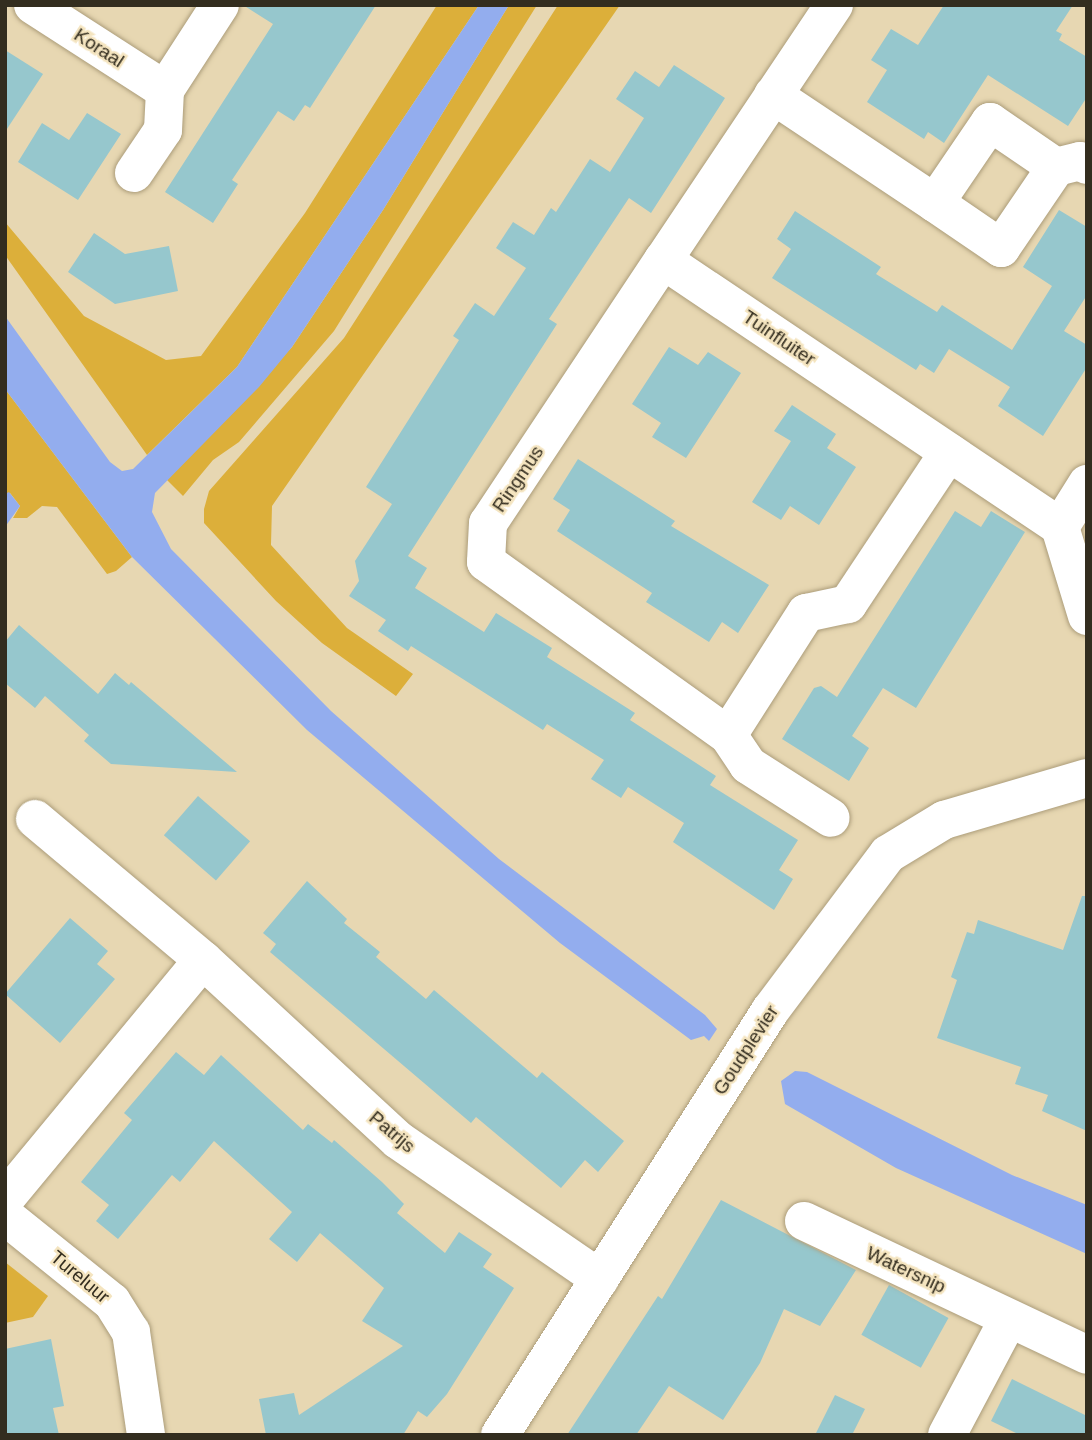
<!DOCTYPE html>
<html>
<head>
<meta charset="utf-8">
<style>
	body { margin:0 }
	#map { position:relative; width:1092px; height:1440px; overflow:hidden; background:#e7d7b2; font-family:Arial,sans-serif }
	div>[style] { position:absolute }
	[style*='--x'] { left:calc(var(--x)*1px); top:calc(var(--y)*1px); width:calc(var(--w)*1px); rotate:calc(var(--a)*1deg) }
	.green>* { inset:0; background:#dcaf3a }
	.water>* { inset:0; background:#93adee }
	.building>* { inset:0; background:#96c7cd; transform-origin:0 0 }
	.roads { filter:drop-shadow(0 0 2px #ac9d7a) drop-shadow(0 0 2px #ac9d7a) }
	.minor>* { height:38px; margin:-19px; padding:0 19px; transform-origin:19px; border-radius:19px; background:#fff }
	span { translate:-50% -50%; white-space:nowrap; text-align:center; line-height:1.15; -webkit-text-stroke:5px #f4e4bf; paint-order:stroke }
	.street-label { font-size:19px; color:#332d1f }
	.frame { position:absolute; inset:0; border:7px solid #332d1f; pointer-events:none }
</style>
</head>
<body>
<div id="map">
	<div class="green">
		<i style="clip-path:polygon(437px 5px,479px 5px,237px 367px,147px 455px,5px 255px,5px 222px,84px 316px,166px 360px,201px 356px,305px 213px)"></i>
		<i style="clip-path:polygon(509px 5px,537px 5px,334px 331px,239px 442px,213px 460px,183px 496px,167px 480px,292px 347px,383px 210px)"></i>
		<i style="clip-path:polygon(558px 5px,620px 5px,272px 506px,271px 545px,347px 628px,413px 674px,396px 696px,322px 643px,276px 601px,204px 523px,204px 509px,209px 491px,344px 338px)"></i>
		<i style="clip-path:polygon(5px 389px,132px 557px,116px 571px,107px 574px,57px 507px,42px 506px,27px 518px,13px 518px,20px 506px,10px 493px,5px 494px)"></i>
		<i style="clip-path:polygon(5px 1262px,48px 1296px,33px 1317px,5px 1323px)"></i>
	</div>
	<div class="water">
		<i style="clip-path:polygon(479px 5px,509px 5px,383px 210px,292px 347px,259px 387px,155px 493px,152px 512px,171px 549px,331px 711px,499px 859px,705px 1015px,717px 1029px,709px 1041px,704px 1036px,691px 1040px,560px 943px,307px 730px,132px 557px,5px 389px,5px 316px,110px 462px,122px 471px,133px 469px,237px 367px)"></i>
		<i style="clip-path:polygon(9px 492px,20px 506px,5px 527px,5px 494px)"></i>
		<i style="clip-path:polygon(795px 1071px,807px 1072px,1012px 1175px,1087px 1205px,1087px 1254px,896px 1168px,785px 1104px,781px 1081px)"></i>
	</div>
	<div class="building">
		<i style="clip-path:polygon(243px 5px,376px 5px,310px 108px,305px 105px,294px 121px,278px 111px,232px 180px,238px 184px,213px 223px,165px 192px,273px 24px)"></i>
		<i style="clip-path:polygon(944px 5px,1073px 5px,1056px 31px,1062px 34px,1059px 40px,1087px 57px,1087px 97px,1068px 126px,988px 75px,944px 143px,928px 132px,924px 139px,867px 102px,887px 70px,871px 60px,891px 29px,918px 45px)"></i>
		<i style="clip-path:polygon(5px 50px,43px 74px,5px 132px)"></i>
		<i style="clip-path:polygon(674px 65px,725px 98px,651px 213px,629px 198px,549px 319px,557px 324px,408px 556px,427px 568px,415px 588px,484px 632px,496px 613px,552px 648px,547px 657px,635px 713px,630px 720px,716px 776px,710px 785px,798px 840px,779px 870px,793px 879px,774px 910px,673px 842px,684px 823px,628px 787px,621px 798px,591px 779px,604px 760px,547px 724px,543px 730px,411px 646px,408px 651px,378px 631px,386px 620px,349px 596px,359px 581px,355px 561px,392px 504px,366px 487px,459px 340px,453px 336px,475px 303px,494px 316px,526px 268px,496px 248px,513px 222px,534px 235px,551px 208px,556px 212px,590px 159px,610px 172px,644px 118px,616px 99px,635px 71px,659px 87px)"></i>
		<i style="clip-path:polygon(87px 113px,121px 134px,78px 200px,18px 162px,42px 123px,69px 140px)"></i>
		<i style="clip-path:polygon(1059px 210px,1087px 227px,1087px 295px,1064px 331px,1087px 345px,1087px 367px,1043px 436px,998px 406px,1010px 387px,949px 349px,934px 373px,920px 364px,916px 370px,772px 278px,791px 249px,777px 239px,795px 211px,881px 267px,876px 274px,937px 312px,942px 305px,1012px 350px,1052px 286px,1023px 267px)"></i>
		<i style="clip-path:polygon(94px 233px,125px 254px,169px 246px,178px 291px,115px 304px,68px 272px)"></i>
		<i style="clip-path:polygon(669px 347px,698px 365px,708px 352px,741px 373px,686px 458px,652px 437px,661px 423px,632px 404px)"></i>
		<i style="clip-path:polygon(792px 405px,836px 434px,827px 448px,856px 467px,819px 525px,790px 506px,781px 520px,752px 502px,791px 441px,774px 431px)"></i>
		<i style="clip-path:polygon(578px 459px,675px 521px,671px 526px,769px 585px,738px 633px,722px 622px,709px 642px,646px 602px,652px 593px,557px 531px,570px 510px,553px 499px)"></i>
		<i style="clip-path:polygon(955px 511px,981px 527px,991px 511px,1025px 532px,916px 708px,883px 688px,852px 736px,869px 748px,849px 781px,782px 739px,814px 688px,821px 686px,837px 697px)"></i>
		<i style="clip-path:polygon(19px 625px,98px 694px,115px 673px,129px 685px,131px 682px,237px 772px,111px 764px,84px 741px,89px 735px,45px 696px,35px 708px,5px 683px,5px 642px)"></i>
		<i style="left:198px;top:796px;width:69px;height:52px;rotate:41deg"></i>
		<i style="clip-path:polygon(307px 881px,347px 919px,344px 923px,380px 952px,376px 957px,426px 999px,434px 990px,537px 1078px,542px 1072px,624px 1141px,598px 1172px,585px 1160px,561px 1188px,476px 1117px,471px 1123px,270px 952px,276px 944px,263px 933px)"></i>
		<i style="clip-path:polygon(1082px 896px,1087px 896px,1087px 1131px,1042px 1111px,1048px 1095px,1015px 1084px,1021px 1067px,937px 1038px,957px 980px,951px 977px,967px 932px,974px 934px,978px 920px,1063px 950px)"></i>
		<i style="clip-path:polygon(70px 918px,108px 951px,97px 964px,115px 979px,60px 1043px,5px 994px)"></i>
		<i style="clip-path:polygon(176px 1052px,204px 1075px,221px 1055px,303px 1130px,308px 1124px,332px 1143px,334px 1140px,382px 1182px,404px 1204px,397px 1213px,445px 1253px,459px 1232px,492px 1254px,483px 1267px,514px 1288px,447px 1394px,427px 1417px,418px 1411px,403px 1435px,266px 1435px,259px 1399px,294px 1393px,299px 1415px,403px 1346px,362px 1321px,384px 1288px,320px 1233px,297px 1262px,269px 1239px,292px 1212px,214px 1141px,180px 1182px,172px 1175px,118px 1239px,96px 1221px,109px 1205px,81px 1182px,132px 1120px,124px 1113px)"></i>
		<i style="clip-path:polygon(721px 1200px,856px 1270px,820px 1326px,784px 1309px,760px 1363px,723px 1420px,669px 1386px,636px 1435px,567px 1435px,658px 1296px,662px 1299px)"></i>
		<i style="left:889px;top:1285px;width:68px;height:57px;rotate:29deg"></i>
		<i style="clip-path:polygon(51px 1339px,64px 1406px,53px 1408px,59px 1435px,5px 1435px,5px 1349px)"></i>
		<i style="clip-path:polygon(1012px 1379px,1087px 1416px,1087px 1435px,1020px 1435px,991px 1421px)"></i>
		<i style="clip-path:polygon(835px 1395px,865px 1409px,852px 1435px,815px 1435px)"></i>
	</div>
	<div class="roads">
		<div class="minor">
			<i style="--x:33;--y:5;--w:157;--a:32.8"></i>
			<i style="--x:165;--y:90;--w:101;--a:-57.1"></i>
			<i style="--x:834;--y:5;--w:307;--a:123.8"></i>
			<i style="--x:663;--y:260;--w:478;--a:33.9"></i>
			<i style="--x:1060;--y:527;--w:93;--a:73.1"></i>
			<i style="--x:773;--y:95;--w:195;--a:33.7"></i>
			<i style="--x:935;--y:203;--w:98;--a:-55.8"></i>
			<i style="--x:990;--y:122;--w:80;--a:34.3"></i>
			<i style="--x:134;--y:173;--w:52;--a:-56"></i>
			<i style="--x:163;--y:130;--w:40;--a:-87.1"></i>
			<i style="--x:935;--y:203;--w:80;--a:34.3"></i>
			<i style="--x:1001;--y:248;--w:98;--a:-55.8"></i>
			<i style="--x:1056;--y:167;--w:25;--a:-14"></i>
			<i style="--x:1080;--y:161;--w:8;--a:30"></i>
			<i style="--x:663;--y:260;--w:316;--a:123.6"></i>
			<i style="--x:488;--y:523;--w:39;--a:93"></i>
			<i style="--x:486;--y:562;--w:297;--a:35.6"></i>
			<i style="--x:728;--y:735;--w:145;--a:-57.4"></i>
			<i style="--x:806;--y:613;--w:43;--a:-12.1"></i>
			<i style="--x:848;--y:604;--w:182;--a:-56.4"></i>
			<i style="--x:1060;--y:527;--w:51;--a:-57.9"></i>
			<i style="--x:728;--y:735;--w:36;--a:56"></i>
			<i style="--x:748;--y:765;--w:98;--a:32.6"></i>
			<i style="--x:35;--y:819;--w:219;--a:40"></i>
			<i style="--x:203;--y:960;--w:265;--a:42.7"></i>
			<i style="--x:398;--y:1140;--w:245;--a:34.5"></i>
			<i style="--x:5;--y:1199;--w:310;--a:-50.4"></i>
			<i style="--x:5;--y:1216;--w:137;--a:38.8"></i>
			<i style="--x:112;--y:1302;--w:36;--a:58"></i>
			<i style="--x:131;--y:1332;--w:104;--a:81.7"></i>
			<i style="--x:804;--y:1221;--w:313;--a:25.3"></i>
			<i style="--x:500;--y:1435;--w:503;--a:-57.51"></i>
			<i style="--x:770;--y:1011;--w:196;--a:-53.1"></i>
			<i style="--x:888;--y:854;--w:66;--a:-31.3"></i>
			<i style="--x:944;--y:820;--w:149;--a:-16.4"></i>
			<i style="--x:947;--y:1435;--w:132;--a:-62.1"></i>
		</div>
	</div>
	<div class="street-label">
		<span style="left:99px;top:48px;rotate:33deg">Koraal</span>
		<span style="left:779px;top:338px;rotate:34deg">Tuinfluiter</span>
		<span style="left:518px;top:479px;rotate:-56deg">Ringmus</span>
		<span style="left:746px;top:1050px;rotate:-57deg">Goudplevier</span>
		<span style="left:392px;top:1132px;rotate:40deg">Patrijs</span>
		<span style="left:906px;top:1270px;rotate:25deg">Watersnip</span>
		<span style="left:80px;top:1277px;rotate:40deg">Tureluur</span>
	</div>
	<div class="frame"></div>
</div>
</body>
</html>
